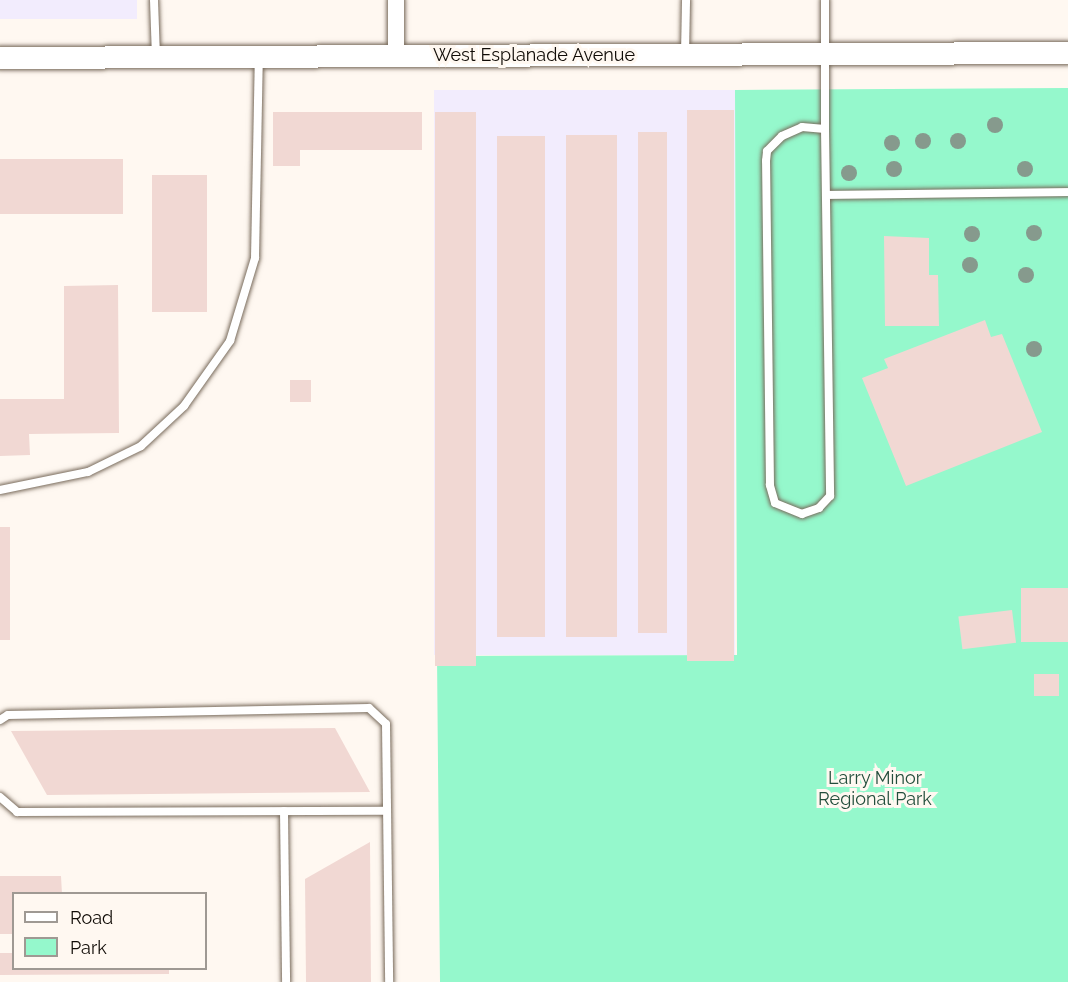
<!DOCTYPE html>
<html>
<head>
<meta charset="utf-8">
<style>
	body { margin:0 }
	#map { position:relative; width:1068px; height:982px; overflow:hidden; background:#fff8f1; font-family:Raleway,sans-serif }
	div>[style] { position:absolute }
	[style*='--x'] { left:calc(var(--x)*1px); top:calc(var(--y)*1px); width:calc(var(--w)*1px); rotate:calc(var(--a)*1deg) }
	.commercial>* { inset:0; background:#f2ecfd; transform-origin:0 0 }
	.green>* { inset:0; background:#95f8cc }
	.building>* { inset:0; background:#f1d8d3; transform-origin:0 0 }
	.roads { filter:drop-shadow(0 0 2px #796b5c) drop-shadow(0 0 2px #796b5c) }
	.lane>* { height:8px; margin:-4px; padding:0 4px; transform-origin:4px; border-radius:4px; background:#fff }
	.street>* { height:16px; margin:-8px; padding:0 8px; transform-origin:8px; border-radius:8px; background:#fff }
	.secondary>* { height:22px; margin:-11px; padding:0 11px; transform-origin:11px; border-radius:11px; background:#fff }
	.trees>* { width:16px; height:16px; margin:-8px; border-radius:50%; background:#869a8d }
	span { translate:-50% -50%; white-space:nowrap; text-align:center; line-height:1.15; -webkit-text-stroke:6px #fff8f1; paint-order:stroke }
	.street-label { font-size:18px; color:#100b06 }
	.park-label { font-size:18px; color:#234e3c }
	.legend { position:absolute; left:12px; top:892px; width:195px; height:78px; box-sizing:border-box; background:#fff8f1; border:2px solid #9f9993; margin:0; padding:8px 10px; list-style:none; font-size:18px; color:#100b06 }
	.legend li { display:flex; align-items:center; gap:12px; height:30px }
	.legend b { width:30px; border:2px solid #9f9993 }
</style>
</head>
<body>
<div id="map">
	<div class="commercial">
		<i style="left:0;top:0;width:137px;height:19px"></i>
		<i style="left:735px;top:90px;width:565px;height:301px;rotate:90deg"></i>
	</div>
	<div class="green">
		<i style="clip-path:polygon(1068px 88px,1068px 982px,440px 982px,437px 656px,737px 655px,735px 90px)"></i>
	</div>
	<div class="building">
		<i style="left:687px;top:110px;width:47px;height:551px"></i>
		<i style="clip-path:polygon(273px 112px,422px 112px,422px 150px,300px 150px,300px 166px,273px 166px)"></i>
		<i style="left:435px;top:112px;width:41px;height:554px"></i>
		<i style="left:638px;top:132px;width:29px;height:501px"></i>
		<i style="left:566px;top:135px;width:51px;height:502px"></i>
		<i style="left:497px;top:136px;width:48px;height:501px"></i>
		<i style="left:0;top:159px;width:123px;height:55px"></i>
		<i style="left:152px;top:175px;width:55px;height:137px"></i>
		<i style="clip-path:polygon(884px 236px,929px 238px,929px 275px,938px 275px,939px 326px,885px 326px)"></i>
		<i style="clip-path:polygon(118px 285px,119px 433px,29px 434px,30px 455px,0 456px,0 399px,64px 399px,64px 286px)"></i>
		<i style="clip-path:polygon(985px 320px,991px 337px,1002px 334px,1042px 432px,906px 486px,862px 378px,888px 368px,884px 359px)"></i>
		<i style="left:290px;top:380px;width:21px;height:22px"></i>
		<i style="left:0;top:527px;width:10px;height:113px"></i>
		<i style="left:1068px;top:588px;width:54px;height:47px;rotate:90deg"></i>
		<i style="left:1012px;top:610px;width:33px;height:54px;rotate:83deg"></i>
		<i style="left:1034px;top:674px;width:25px;height:22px"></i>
		<i style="clip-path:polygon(335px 728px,370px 792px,47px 795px,11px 731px)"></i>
		<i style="clip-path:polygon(370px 842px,371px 982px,306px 982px,305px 879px)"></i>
		<i style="clip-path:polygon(0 876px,61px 876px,62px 894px,14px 894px,14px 934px,0 934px)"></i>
		<i style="clip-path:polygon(0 953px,14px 953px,14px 968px,169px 968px,169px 974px,0 975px)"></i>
	</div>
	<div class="roads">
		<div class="lane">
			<i style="--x:154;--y:0;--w:57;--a:88"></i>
			<i style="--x:685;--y:54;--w:54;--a:-88.9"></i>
			<i style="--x:825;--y:129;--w:367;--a:89.2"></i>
			<i style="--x:830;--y:496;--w:16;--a:133"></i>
			<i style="--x:819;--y:508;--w:18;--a:161"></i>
			<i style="--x:802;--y:514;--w:29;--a:-158"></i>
			<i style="--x:775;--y:503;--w:19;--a:-106"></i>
			<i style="--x:770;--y:485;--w:324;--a:-90.7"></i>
			<i style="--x:766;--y:161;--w:10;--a:-84"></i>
			<i style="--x:767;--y:151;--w:21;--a:-45"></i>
			<i style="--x:782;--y:136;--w:22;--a:-24"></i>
			<i style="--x:802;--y:127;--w:23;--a:5"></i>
			<i style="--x:825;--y:129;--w:129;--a:-90"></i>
			<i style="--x:827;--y:195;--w:241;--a:-0.7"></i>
			<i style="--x:0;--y:490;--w:90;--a:-11.6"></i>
			<i style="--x:88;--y:472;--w:59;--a:-26.1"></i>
			<i style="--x:141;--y:446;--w:59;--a:-42.9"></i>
			<i style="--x:184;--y:406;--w:80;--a:-54.7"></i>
			<i style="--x:230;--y:341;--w:87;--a:-73.2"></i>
			<i style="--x:255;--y:258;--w:201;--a:-88.9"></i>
			<i style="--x:0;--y:720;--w:9;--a:-32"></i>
			<i style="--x:8;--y:715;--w:361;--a:-1.1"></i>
			<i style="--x:369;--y:708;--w:23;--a:43"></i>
			<i style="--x:386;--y:724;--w:258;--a:89.3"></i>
			<i style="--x:0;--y:797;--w:23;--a:41"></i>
			<i style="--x:17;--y:812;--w:370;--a:-0.2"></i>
			<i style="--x:284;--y:811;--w:171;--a:89.3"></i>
		</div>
		<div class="street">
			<i style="--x:396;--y:0;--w:56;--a:90"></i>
		</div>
		<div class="secondary">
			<i style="--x:0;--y:58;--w:1068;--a:-0.27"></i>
		</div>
	</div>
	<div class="trees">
		<i style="left:995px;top:125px"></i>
		<i style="left:923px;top:141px"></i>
		<i style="left:958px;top:141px"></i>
		<i style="left:892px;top:143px"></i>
		<i style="left:894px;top:169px"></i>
		<i style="left:1025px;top:169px"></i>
		<i style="left:849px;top:173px"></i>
		<i style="left:1034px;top:233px"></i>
		<i style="left:972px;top:234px"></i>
		<i style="left:970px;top:265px"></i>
		<i style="left:1026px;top:275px"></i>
		<i style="left:1034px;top:349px"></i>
	</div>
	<div class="street-label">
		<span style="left:534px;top:55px">West Esplanade Avenue</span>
	</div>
	<div class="park-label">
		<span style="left:875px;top:789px">Larry Minor<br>Regional Park</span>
	</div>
	<ul class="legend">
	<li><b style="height:8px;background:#fff"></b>Road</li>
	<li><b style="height:16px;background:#95f8cc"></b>Park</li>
	</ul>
</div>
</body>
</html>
